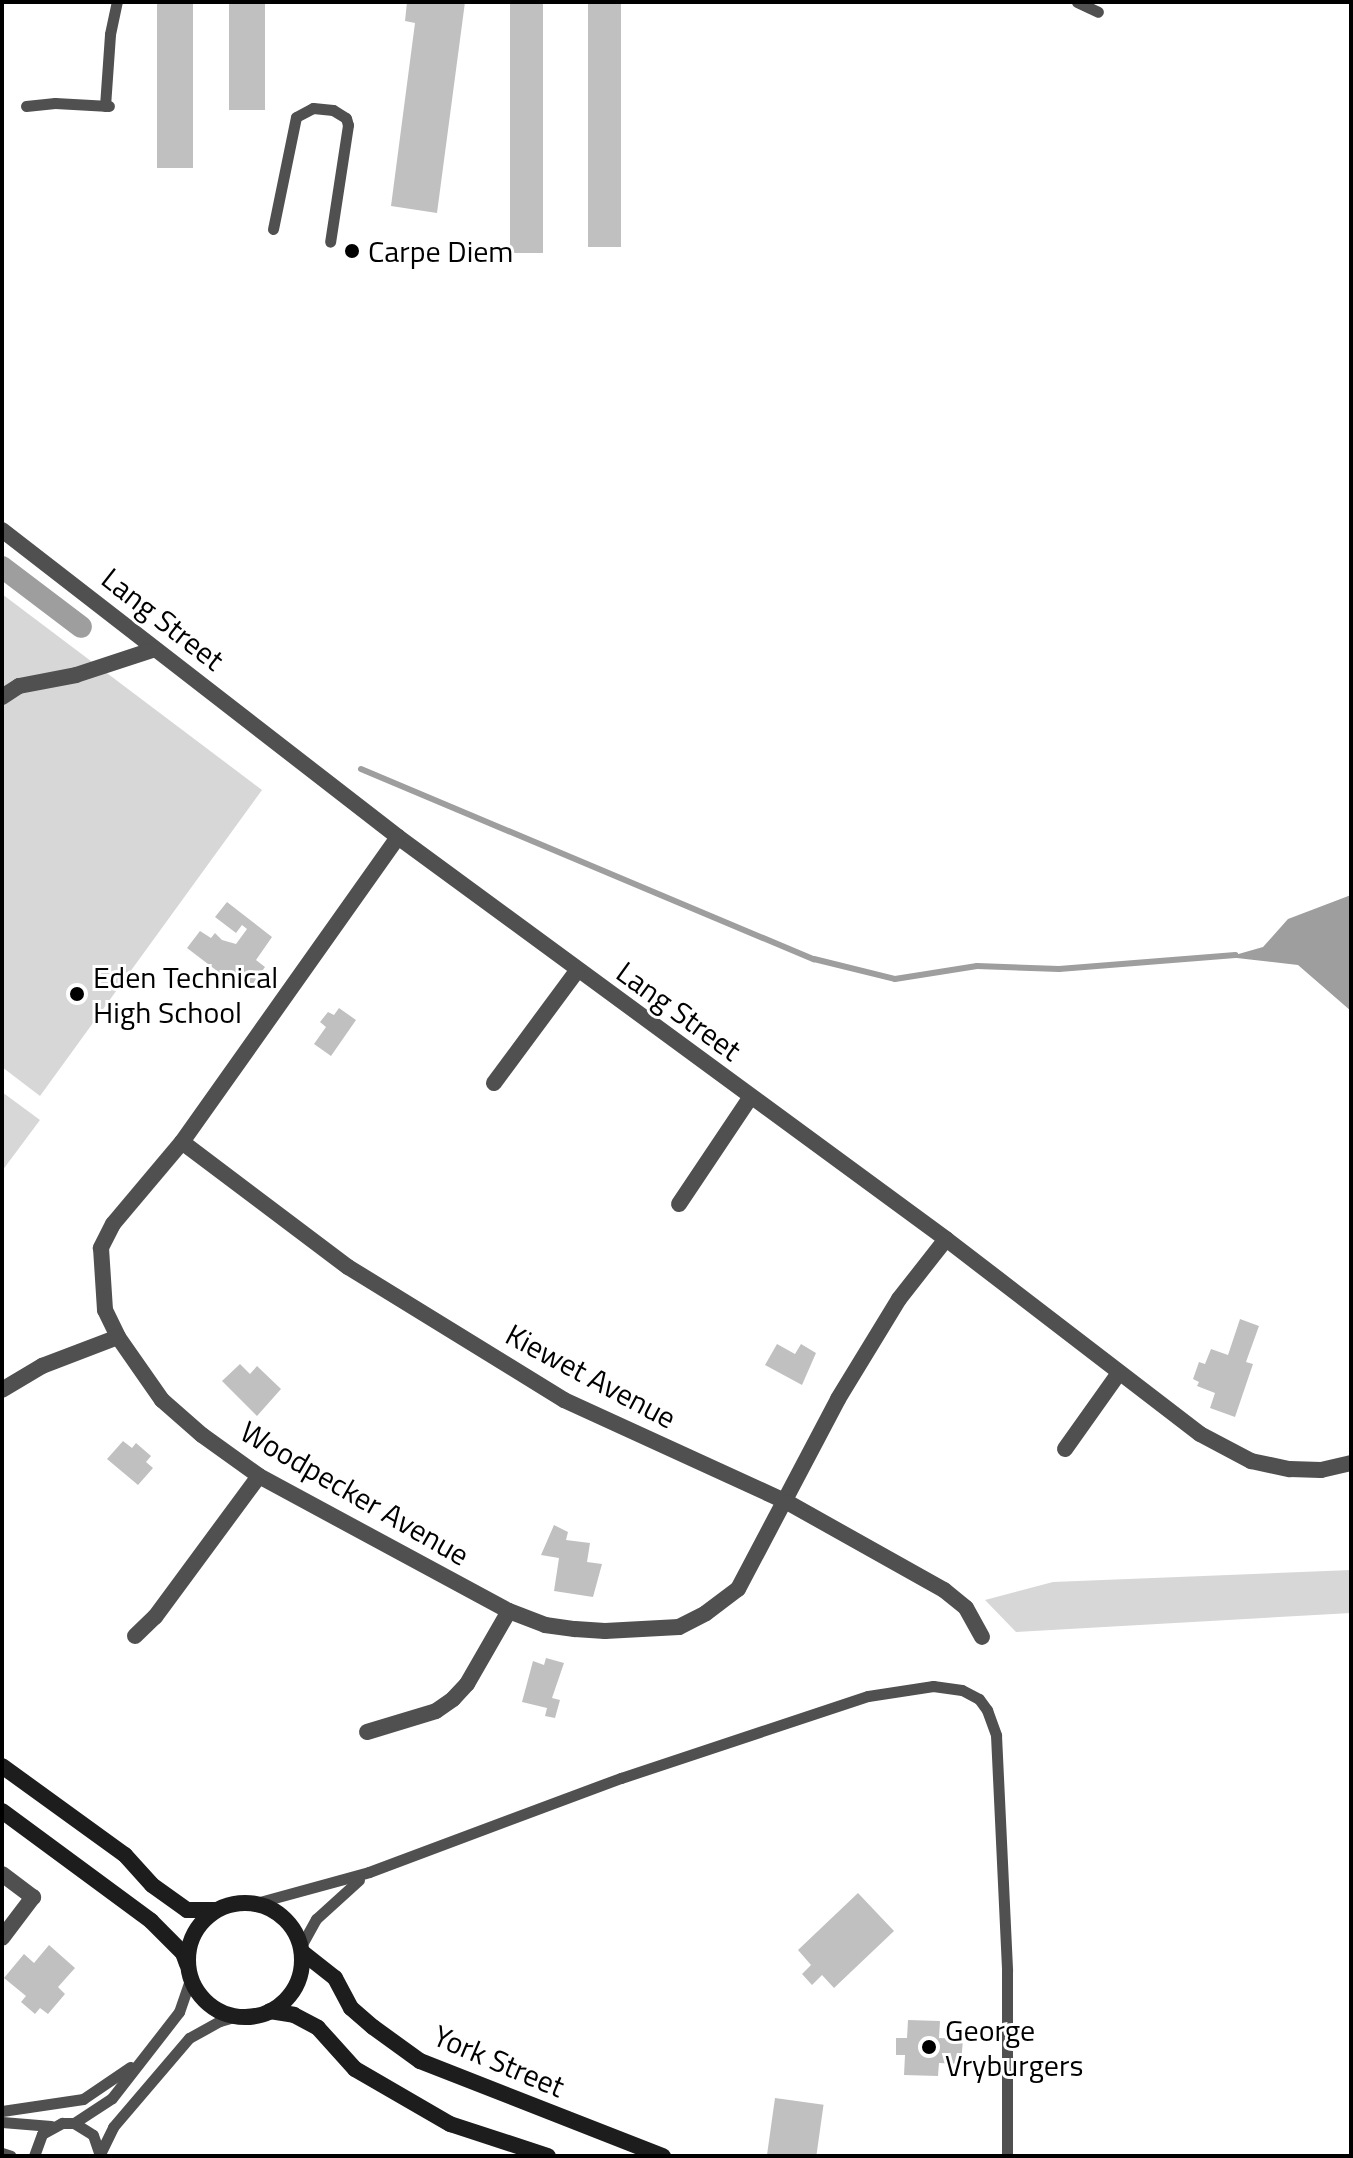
<!DOCTYPE html>
<html>
<head>
<meta charset="utf-8">
<style>
	body { margin:0 }
	#map { position:relative; width:1353px; height:2158px; overflow:hidden; background:#fff; font-family:"Titillium Web",sans-serif }
	div>[style] { position:absolute }
	[style*='--x'] { left:calc(var(--x)*1px); top:calc(var(--y)*1px); width:calc(var(--w)*1px); rotate:calc(var(--a)*1deg) }
	.green>* { inset:0; background:#d7d7d7 }
	.water>* { inset:0; background:#9e9e9e }
	.stream>* { height:6px; margin:-3px; padding:0 3px; transform-origin:3px; border-radius:3px; background:#9e9e9e }
	.canal>* { height:22px; margin:-11px; padding:0 11px; transform-origin:11px; border-radius:11px; background:#9e9e9e }
	.building>* { inset:0; background:#c0c0c0; transform-origin:0 0 }
	.lane>* { height:11px; margin:-5.5px; padding:0 5.5px; transform-origin:5.5px; border-radius:5.5px; background:#505050 }
	.street>* { height:16px; margin:-8px; padding:0 8px; transform-origin:8px; border-radius:8px; background:#505050 }
	.secondary>* { height:16px; margin:-8px; padding:0 8px; transform-origin:8px; border-radius:8px; background:#1d1d1d }
	.secondary>.ring { margin:-8px; padding:0; box-sizing:content-box; background:none; border:16px solid #1d1d1d; border-radius:50% }
	.dots>* { width:22px; height:22px; translate:-50% -50%; box-sizing:border-box; border:4px solid #fff; border-radius:50% }
	span { translate:-50% -50%; white-space:nowrap; text-align:center; line-height:1.15; -webkit-text-stroke:6px #fff; paint-order:stroke }
	.poi-label { font-size:30px; color:#000 }
	.left { translate:0 -50%; text-align:left }
	.street-label { font-size:30px; color:#000 }
	.frame { position:absolute; inset:0; border:4px solid #000; pointer-events:none }
</style>
</head>
<body>
<div id="map">
	<div class="green">
		<i style="clip-path:polygon(2px 594px,262px 790px,40px 1096px,2px 1067px)"></i>
		<i style="clip-path:polygon(2px 1092px,40px 1120px,2px 1171px)"></i>
		<i style="clip-path:polygon(1351px 1570px,1351px 1613px,1016px 1632px,985px 1600px,1053px 1582px)"></i>
	</div>
	<div class="water">
		<i style="clip-path:polygon(1351px 895px,1351px 1011px,1298px 965px,1228px 957px,1263px 947px,1288px 919px)"></i>
	</div>
	<div class="stream">
		<i style="--x:361;--y:769;--w:491;--a:22.8"></i>
		<i style="--x:814;--y:959;--w:83;--a:13.9"></i>
		<i style="--x:895;--y:979;--w:83;--a:-9"></i>
		<i style="--x:977;--y:966;--w:82;--a:2.1"></i>
		<i style="--x:1059;--y:969;--w:177;--a:-4.5"></i>
	</div>
	<div class="canal">
		<i style="--x:2;--y:567;--w:99;--a:37.2"></i>
	</div>
	<div class="building">
		<i style="left:157px;top:2px;width:36px;height:166px"></i>
		<i style="left:229px;top:2px;width:36px;height:108px"></i>
		<i style="clip-path:polygon(407px 2px,465px 2px,437px 213px,391px 206px,415px 23px,405px 21px)"></i>
		<i style="left:510px;top:2px;width:33px;height:251px"></i>
		<i style="left:588px;top:2px;width:33px;height:245px"></i>
		<i style="clip-path:polygon(227px 902px,272px 937px,256px 960px,265px 967px,250px 988px,233px 974px,229px 980px,187px 948px,200px 931px,211px 938px,215px 933px,222px 940px,236px 944px,247px 929px,242px 925px,236px 933px,215px 917px)"></i>
		<i style="clip-path:polygon(339px 1008px,356px 1020px,331px 1056px,314px 1044px,326px 1027px,320px 1022px,328px 1012px,334px 1015px)"></i>
		<i style="clip-path:polygon(1240px 1319px,1259px 1326px,1246px 1362px,1253px 1364px,1235px 1417px,1210px 1408px,1215px 1393px,1197px 1386px,1199px 1382px,1193px 1379px,1199px 1362px,1205px 1364px,1211px 1349px,1228px 1355px)"></i>
		<i style="clip-path:polygon(777px 1344px,795px 1354px,801px 1344px,816px 1353px,802px 1385px,765px 1365px)"></i>
		<i style="clip-path:polygon(240px 1364px,250px 1374px,257px 1366px,281px 1389px,257px 1416px,222px 1381px)"></i>
		<i style="clip-path:polygon(123px 1441px,132px 1448px,136px 1443px,151px 1456px,146px 1462px,153px 1468px,138px 1485px,107px 1459px)"></i>
		<i style="clip-path:polygon(554px 1525px,568px 1532px,566px 1540px,590px 1543px,587px 1562px,602px 1564px,593px 1597px,554px 1591px,559px 1558px,541px 1555px)"></i>
		<i style="clip-path:polygon(546px 1658px,564px 1663px,552px 1698px,560px 1700px,555px 1718px,545px 1716px,547px 1708px,522px 1702px,533px 1661px,544px 1665px)"></i>
		<i style="clip-path:polygon(858px 1893px,894px 1931px,834px 1988px,822px 1975px,812px 1985px,802px 1974px,811px 1965px,798px 1950px)"></i>
		<i style="clip-path:polygon(49px 1945px,75px 1968px,58px 1987px,65px 1994px,48px 2014px,40px 2008px,35px 2014px,21px 2002px,26px 1996px,4px 1978px,24px 1954px,34px 1963px)"></i>
		<i style="clip-path:polygon(908px 2020px,940px 2021px,939px 2038px,963px 2039px,961px 2064px,939px 2063px,938px 2076px,904px 2075px,905px 2055px,896px 2055px,896px 2038px,907px 2038px)"></i>
		<i style="left:775px;top:2098px;width:49px;height:57px;rotate:8deg"></i>
	</div>
	<div class="lane">
		<i style="--x:1077;--y:2;--w:23;--a:25"></i>
		<i style="--x:26;--y:106;--w:29;--a:-6"></i>
		<i style="--x:55;--y:103;--w:54;--a:3.2"></i>
		<i style="--x:105;--y:106;--w:72;--a:-86"></i>
		<i style="--x:110;--y:34;--w:33;--a:-78"></i>
		<i style="--x:273;--y:229;--w:114;--a:-78.4"></i>
		<i style="--x:296;--y:117;--w:19;--a:-28"></i>
		<i style="--x:313;--y:108;--w:20;--a:6"></i>
		<i style="--x:333;--y:110;--w:15;--a:32"></i>
		<i style="--x:346;--y:118;--w:7;--a:74"></i>
		<i style="--x:348;--y:125;--w:118;--a:98.7"></i>
		<i style="--x:256;--y:1903;--w:117;--a:-15.3"></i>
		<i style="--x:369;--y:1872;--w:269;--a:-20.5"></i>
		<i style="--x:621;--y:1778;--w:260;--a:-18.4"></i>
		<i style="--x:868;--y:1696;--w:66;--a:-8.7"></i>
		<i style="--x:933;--y:1686;--w:29;--a:8"></i>
		<i style="--x:962;--y:1690;--w:19;--a:28"></i>
		<i style="--x:979;--y:1699;--w:14;--a:54"></i>
		<i style="--x:987;--y:1710;--w:27;--a:70"></i>
		<i style="--x:996;--y:1735;--w:236;--a:87.3"></i>
		<i style="--x:1007;--y:1971;--w:185;--a:90"></i>
		<i style="--x:301;--y:1946;--w:31;--a:-61"></i>
		<i style="--x:316;--y:1919;--w:58;--a:-42.2"></i>
		<i style="--x:2;--y:2111;--w:82;--a:-8.4"></i>
		<i style="--x:83;--y:2099;--w:57;--a:-34.2"></i>
		<i style="--x:2;--y:2122;--w:49;--a:4.7"></i>
		<i style="--x:74;--y:2123;--w:45;--a:-33.3"></i>
		<i style="--x:112;--y:2098;--w:109;--a:-52.1"></i>
		<i style="--x:179;--y:2012;--w:37;--a:-71"></i>
		<i style="--x:2;--y:2153;--w:9;--a:18"></i>
		<i style="--x:100;--y:2154;--w:30;--a:-64"></i>
		<i style="--x:113;--y:2127;--w:117;--a:-49.5"></i>
		<i style="--x:189;--y:2038;--w:35;--a:-29"></i>
		<i style="--x:220;--y:2021;--w:18;--a:-16"></i>
		<i style="--x:34;--y:2156;--w:23;--a:-70"></i>
		<i style="--x:42;--y:2134;--w:23;--a:-29"></i>
		<i style="--x:62;--y:2123;--w:12;--a:0"></i>
		<i style="--x:74;--y:2123;--w:22;--a:32"></i>
		<i style="--x:93;--y:2135;--w:21;--a:71"></i>
	</div>
	<div class="street">
		<i style="--x:2;--y:530;--w:501;--a:37.78"></i>
		<i style="--x:398;--y:837;--w:680;--a:36.26"></i>
		<i style="--x:946;--y:1239;--w:320;--a:37.5"></i>
		<i style="--x:1200;--y:1434;--w:58;--a:27.9"></i>
		<i style="--x:1251;--y:1461;--w:40;--a:12"></i>
		<i style="--x:1290;--y:1469;--w:31;--a:2"></i>
		<i style="--x:1321;--y:1470;--w:31;--a:-13"></i>
		<i style="--x:2;--y:697;--w:20;--a:-33"></i>
		<i style="--x:19;--y:686;--w:58;--a:-10.9"></i>
		<i style="--x:76;--y:675;--w:83;--a:-18.2"></i>
		<i style="--x:398;--y:837;--w:374;--a:125.3"></i>
		<i style="--x:182;--y:1142;--w:107;--a:130.1"></i>
		<i style="--x:113;--y:1224;--w:27;--a:117"></i>
		<i style="--x:101;--y:1248;--w:62;--a:86.3"></i>
		<i style="--x:105;--y:1310;--w:30;--a:64"></i>
		<i style="--x:118;--y:1337;--w:77;--a:55.1"></i>
		<i style="--x:162;--y:1400;--w:53;--a:41.2"></i>
		<i style="--x:202;--y:1435;--w:70;--a:35.7"></i>
		<i style="--x:259;--y:1476;--w:284;--a:28.4"></i>
		<i style="--x:509;--y:1611;--w:39;--a:21"></i>
		<i style="--x:545;--y:1625;--w:30;--a:8"></i>
		<i style="--x:575;--y:1629;--w:30;--a:4"></i>
		<i style="--x:605;--y:1631;--w:74;--a:-3.1"></i>
		<i style="--x:679;--y:1627;--w:30;--a:-27"></i>
		<i style="--x:706;--y:1613;--w:40;--a:-37"></i>
		<i style="--x:738;--y:1589;--w:215;--a:-62.2"></i>
		<i style="--x:838;--y:1399;--w:117;--a:-58.6"></i>
		<i style="--x:899;--y:1299;--w:76;--a:-51.9"></i>
		<i style="--x:494;--y:1083;--w:139;--a:-53.5"></i>
		<i style="--x:182;--y:1142;--w:208;--a:37"></i>
		<i style="--x:348;--y:1267;--w:254;--a:31.6"></i>
		<i style="--x:564;--y:1400;--w:245;--a:24.6"></i>
		<i style="--x:787;--y:1502;--w:180;--a:29.3"></i>
		<i style="--x:944;--y:1590;--w:28;--a:39"></i>
		<i style="--x:966;--y:1608;--w:33;--a:61"></i>
		<i style="--x:679;--y:1204;--w:128;--a:-56.2"></i>
		<i style="--x:2;--y:1390;--w:47;--a:-31"></i>
		<i style="--x:42;--y:1366;--w:81;--a:-20.9"></i>
		<i style="--x:1065;--y:1449;--w:93;--a:-54.6"></i>
		<i style="--x:135;--y:1636;--w:28;--a:-44"></i>
		<i style="--x:155;--y:1617;--w:175;--a:-53.6"></i>
		<i style="--x:367;--y:1732;--w:72;--a:-16.9"></i>
		<i style="--x:436;--y:1711;--w:21;--a:-35"></i>
		<i style="--x:453;--y:1699;--w:21;--a:-47"></i>
		<i style="--x:467;--y:1684;--w:84;--a:-60.1"></i>
		<i style="--x:2;--y:1874;--w:39;--a:37"></i>
		<i style="--x:33;--y:1897;--w:51;--a:127.1"></i>
	</div>
	<div class="secondary">
		<i style="--x:2;--y:1766;--w:152;--a:35.9"></i>
		<i style="--x:125;--y:1855;--w:40;--a:48"></i>
		<i style="--x:152;--y:1885;--w:43;--a:35.5"></i>
		<i style="--x:187;--y:1910;--w:28;--a:0"></i>
		<i style="--x:2;--y:1811;--w:185;--a:36.4"></i>
		<i style="--x:151;--y:1921;--w:45;--a:45"></i>
		<i style="--x:183;--y:1953;--w:12;--a:70"></i>
		<i class="ring" style="left:188px;top:1903px;width:98px;height:98px"></i>
		<i style="--x:302;--y:1952;--w:42;--a:38.2"></i>
		<i style="--x:335;--y:1978;--w:34;--a:62"></i>
		<i style="--x:351;--y:2008;--w:29;--a:41"></i>
		<i style="--x:373;--y:2027;--w:58;--a:35.9"></i>
		<i style="--x:420;--y:2061;--w:261;--a:21.4"></i>
		<i style="--x:270;--y:2011;--w:24;--a:9"></i>
		<i style="--x:294;--y:2015;--w:27;--a:28"></i>
		<i style="--x:318;--y:2028;--w:55;--a:47.9"></i>
		<i style="--x:355;--y:2069;--w:110;--a:30.1"></i>
		<i style="--x:450;--y:2124;--w:103;--a:18.1"></i>
	</div>
	<div class="dots">
		<i style="left:352px;top:251px;background:#000"></i>
		<i style="left:77px;top:994px;background:#000"></i>
		<i style="left:929px;top:2047px;background:#000"></i>
	</div>
	<div class="poi-label">
		<span class="left" style="left:368px;top:251px">Carpe Diem</span>
		<span class="left" style="left:93px;top:994px">Eden Technical<br>High School</span>
		<span class="left" style="left:945px;top:2047px">George<br>Vryburgers</span>
	</div>
	<div class="street-label">
		<span style="left:163px;top:619px;rotate:38deg">Lang Street</span>
		<span style="left:679px;top:1011px;rotate:36deg">Lang Street</span>
		<span style="left:591px;top:1376px;rotate:28deg">Kiewet Avenue</span>
		<span style="left:355px;top:1493px;rotate:30deg">Woodpecker Avenue</span>
		<span style="left:499px;top:2061px;rotate:23deg">York Street</span>
	</div>
	<div class="frame"></div>
</div>
</body>
</html>
